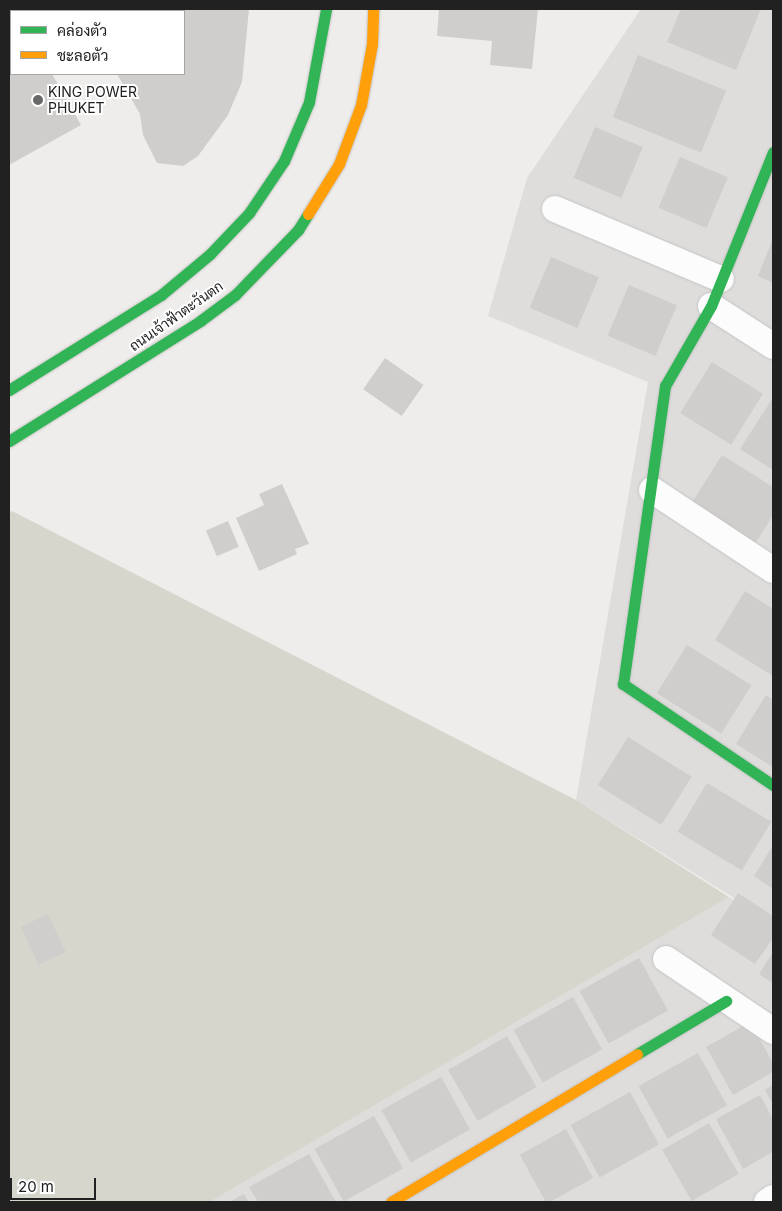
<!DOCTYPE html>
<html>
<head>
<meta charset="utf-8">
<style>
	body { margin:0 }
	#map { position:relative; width:782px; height:1211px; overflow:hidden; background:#efedeb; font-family:Inter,Sarabun,sans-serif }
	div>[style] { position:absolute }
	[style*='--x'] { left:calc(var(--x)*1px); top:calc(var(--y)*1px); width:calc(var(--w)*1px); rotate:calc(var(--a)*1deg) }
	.residential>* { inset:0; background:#dedddc }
	.construction>* { inset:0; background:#d7d6cd }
	.building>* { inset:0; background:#d0cecc; transform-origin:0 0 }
	.roads { filter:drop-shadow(0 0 1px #c5c4c3) drop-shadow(0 0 1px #c5c4c3) }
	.street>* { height:26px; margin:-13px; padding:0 13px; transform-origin:13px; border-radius:13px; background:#fdfcfc }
	.fast>* { height:11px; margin:-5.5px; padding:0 5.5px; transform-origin:5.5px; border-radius:5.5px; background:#30b455 }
	.slow>* { height:11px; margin:-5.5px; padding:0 5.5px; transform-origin:5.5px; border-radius:5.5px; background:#ff9f0a }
	.dots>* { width:14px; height:14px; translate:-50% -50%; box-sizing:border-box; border:2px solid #fff; border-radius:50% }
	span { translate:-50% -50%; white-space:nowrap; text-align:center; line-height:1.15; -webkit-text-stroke:4px #fff; paint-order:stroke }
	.poi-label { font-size:14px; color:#212121 }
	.left { translate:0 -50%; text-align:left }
	.street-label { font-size:14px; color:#212121 }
	.frame { position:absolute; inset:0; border:10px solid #212121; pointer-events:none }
	.legend { position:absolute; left:10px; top:10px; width:175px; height:65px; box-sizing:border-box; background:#fff; border:1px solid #a6a6a6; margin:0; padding:6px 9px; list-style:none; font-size:15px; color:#212121 }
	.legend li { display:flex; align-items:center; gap:10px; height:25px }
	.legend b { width:25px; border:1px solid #a6a6a6 }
	.scale { position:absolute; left:10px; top:1178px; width:86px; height:22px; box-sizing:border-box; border:2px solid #212121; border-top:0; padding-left:6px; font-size:15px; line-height:18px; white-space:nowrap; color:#212121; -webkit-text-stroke:4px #fff; paint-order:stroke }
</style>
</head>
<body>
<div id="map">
	<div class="residential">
		<i style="clip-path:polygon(641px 9px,773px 9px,773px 922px,576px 800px,648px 382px,488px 316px,527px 178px)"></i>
		<i style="clip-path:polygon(729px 897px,773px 925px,773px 1202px,210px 1202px)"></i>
	</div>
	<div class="construction">
		<i style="clip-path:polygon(12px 511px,576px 800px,729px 897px,210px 1202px,9px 1202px,9px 513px)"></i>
	</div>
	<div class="building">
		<i style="clip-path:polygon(9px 9px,18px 11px,11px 11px,11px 74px,52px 74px,81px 125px,9px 165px)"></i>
		<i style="clip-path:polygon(80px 9px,249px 9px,242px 82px,228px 115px,198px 156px,183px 166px,157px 163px,143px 135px,140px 114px,117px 74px,184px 74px,184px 11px)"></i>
		<i style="clip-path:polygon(439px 9px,538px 9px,532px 69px,490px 65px,492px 41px,437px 36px)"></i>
		<i style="clip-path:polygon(681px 9px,761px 9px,736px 70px,667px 42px)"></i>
		<i style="left:638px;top:55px;width:95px;height:67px;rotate:22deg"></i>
		<i style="left:595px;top:127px;width:52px;height:55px;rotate:23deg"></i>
		<i style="left:680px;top:157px;width:52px;height:55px;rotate:23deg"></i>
		<i style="clip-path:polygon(773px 239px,773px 283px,758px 276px)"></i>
		<i style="left:551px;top:257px;width:52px;height:55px;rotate:23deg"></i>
		<i style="left:629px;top:285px;width:52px;height:55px;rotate:23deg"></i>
		<i style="left:385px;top:358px;width:47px;height:38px;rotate:35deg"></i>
		<i style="left:712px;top:362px;width:60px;height:60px;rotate:32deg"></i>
		<i style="clip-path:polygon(772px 399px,773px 400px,773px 470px,740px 449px)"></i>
		<i style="clip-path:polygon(722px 455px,773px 487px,773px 515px,755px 544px,691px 504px)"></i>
		<i style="clip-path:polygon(282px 484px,309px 544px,295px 549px,297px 554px,259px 571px,236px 518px,264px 505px,259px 494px)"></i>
		<i style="left:228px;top:521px;width:28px;height:24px;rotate:67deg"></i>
		<i style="clip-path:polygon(745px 591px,773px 609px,773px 676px,715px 640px)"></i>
		<i style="left:687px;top:645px;width:76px;height:57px;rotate:32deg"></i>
		<i style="clip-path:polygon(766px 695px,773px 700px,773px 767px,736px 744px)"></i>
		<i style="left:628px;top:737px;width:75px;height:57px;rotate:32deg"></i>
		<i style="left:707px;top:783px;width:75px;height:57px;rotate:31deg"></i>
		<i style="clip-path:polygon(773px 845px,773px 889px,754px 876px)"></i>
		<i style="clip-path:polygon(738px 893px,773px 916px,773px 938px,755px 964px,711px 935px)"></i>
		<i style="left:48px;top:914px;width:42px;height:30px;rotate:65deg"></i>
		<i style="clip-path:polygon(773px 952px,773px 983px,759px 974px)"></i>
		<i style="left:639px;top:958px;width:60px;height:68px;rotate:61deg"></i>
		<i style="left:573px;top:997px;width:60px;height:68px;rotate:61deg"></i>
		<i style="clip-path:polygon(750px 1022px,773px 1063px,773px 1072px,733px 1095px,706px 1047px)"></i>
		<i style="left:507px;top:1036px;width:59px;height:68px;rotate:60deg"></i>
		<i style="left:698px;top:1053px;width:60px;height:68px;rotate:61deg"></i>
		<i style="left:441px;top:1077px;width:60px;height:68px;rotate:61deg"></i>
		<i style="clip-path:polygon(773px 1085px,773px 1104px,765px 1090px)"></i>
		<i style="left:630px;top:1092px;width:60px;height:68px;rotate:61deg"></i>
		<i style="clip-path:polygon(760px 1095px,773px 1119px,773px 1152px,743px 1169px,716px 1119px)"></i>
		<i style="left:374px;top:1116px;width:60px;height:68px;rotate:61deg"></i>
		<i style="left:709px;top:1123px;width:59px;height:54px;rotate:60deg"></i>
		<i style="left:566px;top:1129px;width:56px;height:53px;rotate:61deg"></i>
		<i style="clip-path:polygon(309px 1154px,336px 1202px,258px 1202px,249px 1187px)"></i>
		<i style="clip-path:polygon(244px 1194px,249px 1202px,229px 1202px)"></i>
	</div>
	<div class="roads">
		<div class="street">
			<i style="--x:555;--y:209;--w:180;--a:22.9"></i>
			<i style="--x:711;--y:306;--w:74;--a:32.8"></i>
			<i style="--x:652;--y:490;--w:145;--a:33.5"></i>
			<i style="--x:666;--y:959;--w:129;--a:33.9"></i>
			<i style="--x:767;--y:1202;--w:7;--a:-34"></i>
		</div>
		<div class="fast">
			<i style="--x:773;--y:152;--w:166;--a:111.9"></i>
			<i style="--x:711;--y:306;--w:92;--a:119.9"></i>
			<i style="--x:665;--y:386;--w:301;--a:98"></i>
			<i style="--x:623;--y:684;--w:181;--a:34"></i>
			<i style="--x:9;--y:390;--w:179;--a:-32"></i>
			<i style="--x:161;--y:295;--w:64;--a:-39.9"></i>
			<i style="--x:210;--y:254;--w:57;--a:-46.4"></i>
			<i style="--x:249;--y:213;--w:63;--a:-56.1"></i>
			<i style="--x:284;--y:161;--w:64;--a:-67"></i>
			<i style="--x:309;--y:102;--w:95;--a:-79.6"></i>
			<i style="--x:9;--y:441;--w:226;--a:-32.1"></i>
			<i style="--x:200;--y:321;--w:44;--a:-36.6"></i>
			<i style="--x:235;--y:295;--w:91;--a:-45.9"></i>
			<i style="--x:298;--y:230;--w:19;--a:-58"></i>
			<i style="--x:637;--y:1054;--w:104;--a:-30.8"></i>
		</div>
		<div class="slow">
			<i style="--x:308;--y:214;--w:59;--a:-58.2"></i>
			<i style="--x:339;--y:164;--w:63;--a:-69.6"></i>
			<i style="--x:361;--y:105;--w:62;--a:-79.8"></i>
			<i style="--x:372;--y:44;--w:35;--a:-88"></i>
			<i style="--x:391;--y:1202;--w:287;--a:-31"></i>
		</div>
	</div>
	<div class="dots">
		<i style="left:38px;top:100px;background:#696868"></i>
	</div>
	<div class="poi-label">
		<span class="left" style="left:48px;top:100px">KING POWER<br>PHUKET</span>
	</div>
	<div class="street-label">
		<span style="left:176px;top:316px;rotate:-35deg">ถนนเจ้าฟ้าตะวันตก</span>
	</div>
	<div class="frame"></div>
	<ul class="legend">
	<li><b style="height:6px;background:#30b455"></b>คล่องตัว</li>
	<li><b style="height:6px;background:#ff9f0a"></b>ชะลอตัว</li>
	</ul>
	<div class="scale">20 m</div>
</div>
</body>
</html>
